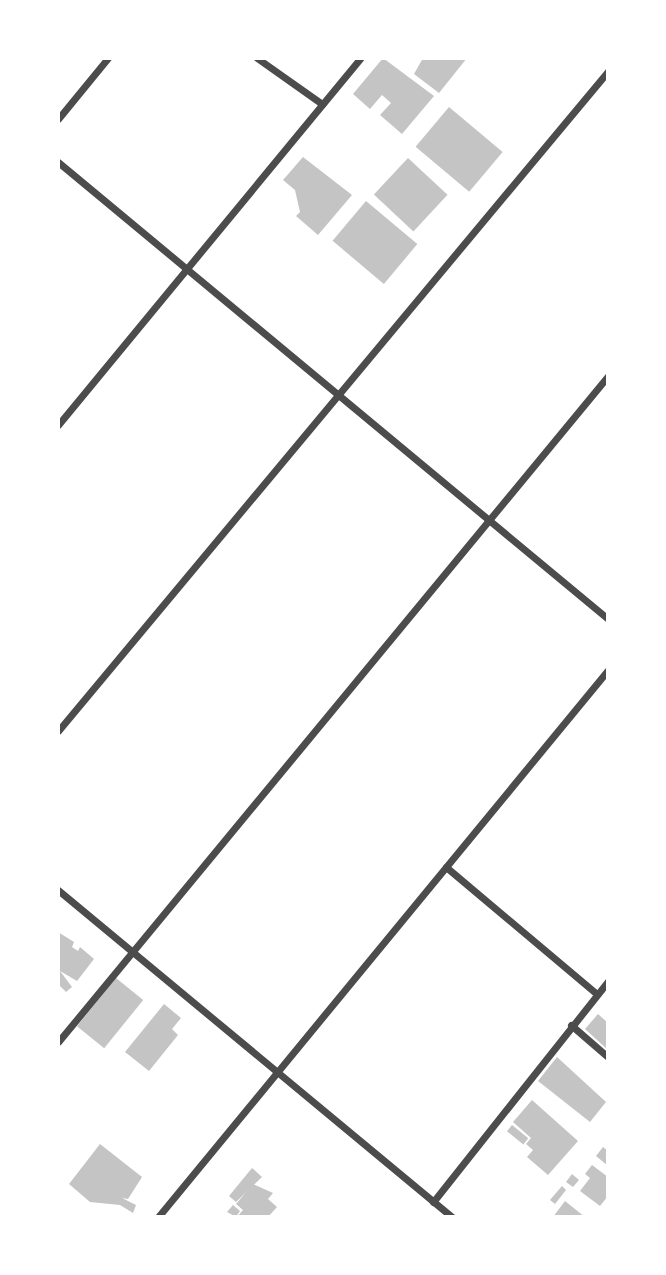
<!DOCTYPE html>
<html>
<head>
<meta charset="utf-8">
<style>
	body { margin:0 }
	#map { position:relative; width:666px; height:1275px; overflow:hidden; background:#fff; font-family:Figtree,sans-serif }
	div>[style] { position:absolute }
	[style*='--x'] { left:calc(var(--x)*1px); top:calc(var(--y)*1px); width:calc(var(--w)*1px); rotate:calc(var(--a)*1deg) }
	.building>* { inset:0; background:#c4c4c4; transform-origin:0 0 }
	.minor>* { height:7px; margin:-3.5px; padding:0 3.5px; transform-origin:3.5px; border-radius:3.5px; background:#4c4c4c }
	span { translate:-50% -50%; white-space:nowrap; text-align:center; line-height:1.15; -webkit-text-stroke:7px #fff; paint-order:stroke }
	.frame { position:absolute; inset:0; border:60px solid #fff; pointer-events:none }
</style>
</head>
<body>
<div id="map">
	<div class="building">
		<i style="clip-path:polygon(383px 58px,434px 96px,402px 134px,380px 115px,391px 103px,382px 95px,370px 109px,353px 94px)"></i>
		<i style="clip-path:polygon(423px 58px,467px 58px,439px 93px,414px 74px)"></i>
		<i style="left:449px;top:107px;width:70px;height:52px;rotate:40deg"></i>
		<i style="clip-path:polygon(303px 157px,352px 195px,318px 235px,296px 216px,300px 212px,295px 190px,283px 180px)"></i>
		<i style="left:408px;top:158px;width:54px;height:50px;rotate:43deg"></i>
		<i style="left:366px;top:201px;width:67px;height:52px;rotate:40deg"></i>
		<i style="clip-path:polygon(58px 932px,74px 942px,72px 947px,78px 951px,80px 947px,94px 959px,77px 981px,60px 971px,72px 987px,66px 992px,58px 984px)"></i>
		<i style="left:116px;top:978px;width:35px;height:62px;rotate:39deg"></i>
		<i style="clip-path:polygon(164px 1004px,181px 1018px,172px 1029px,178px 1035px,149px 1071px,125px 1052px)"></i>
		<i style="clip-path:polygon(598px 1014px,608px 1023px,608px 1050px,585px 1029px)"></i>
		<i style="clip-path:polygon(557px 1057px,606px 1102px,590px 1122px,538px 1081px)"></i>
		<i style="clip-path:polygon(532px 1100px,578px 1141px,548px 1175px,527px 1157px,533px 1150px,526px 1144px,531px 1138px,513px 1122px)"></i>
		<i style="left:512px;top:1125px;width:21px;height:8px;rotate:39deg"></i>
		<i style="clip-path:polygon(100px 1144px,142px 1177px,128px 1199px,122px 1198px,136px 1205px,133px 1213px,120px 1205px,90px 1202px,69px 1184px)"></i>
		<i style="clip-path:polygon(603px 1147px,608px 1151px,608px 1166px,596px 1156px)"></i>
		<i style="clip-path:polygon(592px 1165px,608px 1177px,608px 1196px,600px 1206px,580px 1191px,590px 1178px,585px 1174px)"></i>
		<i style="clip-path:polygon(252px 1168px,262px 1177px,236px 1202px,229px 1196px)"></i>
		<i style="clip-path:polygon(572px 1174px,579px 1180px,573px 1187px,566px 1182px)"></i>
		<i style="clip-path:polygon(253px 1184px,273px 1193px,268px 1199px,277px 1207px,268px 1217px,237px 1217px,243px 1210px,236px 1204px)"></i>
		<i style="clip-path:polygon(562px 1186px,566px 1190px,555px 1204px,550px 1200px)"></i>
		<i style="clip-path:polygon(565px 1201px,585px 1217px,553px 1217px)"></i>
		<i style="clip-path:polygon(233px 1205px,240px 1211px,236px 1217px,227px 1212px)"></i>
	</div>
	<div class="minor">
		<i style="--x:257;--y:58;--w:80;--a:35.3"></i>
		<i style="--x:58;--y:119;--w:79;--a:-50.7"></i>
		<i style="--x:58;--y:162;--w:715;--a:39.72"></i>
		<i style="--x:58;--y:425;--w:475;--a:-50.5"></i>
		<i style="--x:58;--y:731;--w:859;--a:-50.19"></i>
		<i style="--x:446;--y:867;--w:197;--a:40.1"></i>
		<i style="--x:58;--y:890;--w:512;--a:39.69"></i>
		<i style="--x:571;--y:1025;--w:49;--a:40.9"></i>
		<i style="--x:58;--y:1042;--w:864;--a:-50.45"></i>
		<i style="--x:433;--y:1202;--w:282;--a:-51.6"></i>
		<i style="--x:158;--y:1217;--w:708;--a:-50.56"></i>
	</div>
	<div class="frame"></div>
</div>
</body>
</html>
